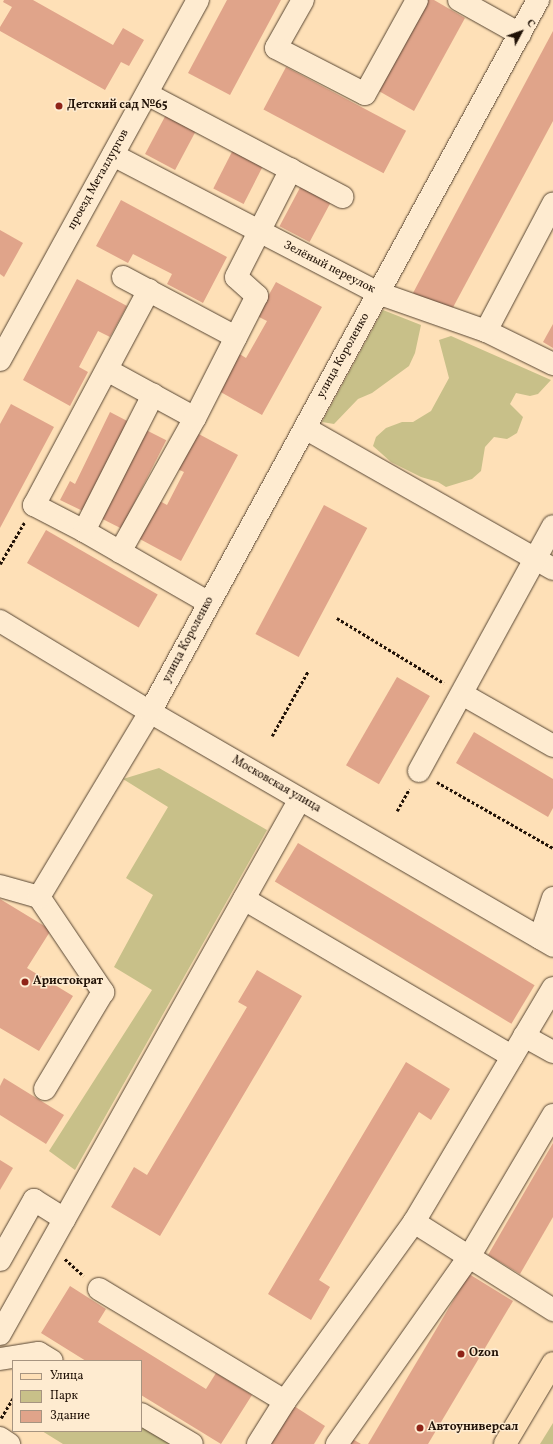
<!DOCTYPE html>
<html>
<head>
<meta charset="utf-8">
<style>
	body { margin:0 }
	#map { position:relative; width:553px; height:1444px; overflow:hidden; background:#fee0b7; font-family:Vollkorn,serif }
	div>[style] { position:absolute }
	[style*='--x'] { left:calc(var(--x)*1px); top:calc(var(--y)*1px); width:calc(var(--w)*1px); rotate:calc(var(--a)*1deg) }
	.green>* { inset:0; background:#c8c089 }
	.building>* { inset:0; background:#e0a48a; transform-origin:0 0 }
	.path>* { height:2.5px; margin-top:-1.25px; transform-origin:0; background:repeating-linear-gradient(90deg,#211207 0 3px,transparent 0 5px) }
	.roads { filter:drop-shadow(0 0 1px #584633) drop-shadow(0 0 1px #584633) }
	.minor>* { height:22px; margin:-11px; padding:0 11px; transform-origin:11px; border-radius:11px; background:#feebd0 }
	.major>* { height:22px; margin:-11px; padding:0 11px; transform-origin:11px; border-radius:11px; background:#fee0b7 }
	.dots>* { width:11px; height:11px; translate:-50% -50%; box-sizing:border-box; border:2px solid #feebd0; border-radius:50% }
	span { translate:-50% -50%; white-space:nowrap; text-align:center; line-height:1.15; -webkit-text-stroke:3px #feebd0; paint-order:stroke }
	.poi-label { font-size:12px; color:#211207; font-weight:700 }
	.left { translate:0 -50%; text-align:left }
	.street-label { font-size:12px; color:#211207 }
	.legend { position:absolute; left:12px; top:1360px; width:130px; height:72px; box-sizing:border-box; background:#feebd0; border:1px solid #a69480; margin:0; padding:5px 7px; list-style:none; font-size:12px; color:#211207 }
	.legend li { display:flex; align-items:center; gap:8px; height:20px }
	.legend b { width:20px; border:1px solid #a69480 }
	.north { position:absolute; left:501px; top:12px; width:40px; height:40px; -webkit-text-stroke:3px #feebd0; paint-order:stroke; rotate:49deg; font-size:11px; font-weight:700; line-height:16px; text-align:center; color:#211207 }
	.north::after { content:''; display:block; margin:auto; width:14px; height:18px; background:#211207; clip-path:polygon(50% 0,100% 100%,50% 72%,0 100%) }
</style>
</head>
<body>
<div id="map">
	<div class="green">
		<i style="clip-path:polygon(383px 310px,421px 325px,415px 353px,409px 366px,372px 393px,358px 399px,334px 424px,322px 422px)"></i>
		<i style="clip-path:polygon(451px 336px,551px 380px,538px 394px,530px 396px,516px 393px,510px 404px,523px 417px,517px 433px,507px 439px,494px 437px,485px 447px,481px 471px,472px 479px,446px 487px,438px 482px,421px 477px,391px 462px,373px 446px,376px 437px,386px 428px,402px 422px,413px 422px,431px 411px,449px 378px,439px 340px)"></i>
		<i style="clip-path:polygon(159px 768px,267px 830px,75px 1170px,49px 1151px,152px 990px,114px 967px,153px 895px,126px 878px,168px 807px,123px 779px)"></i>
		<i style="clip-path:polygon(553px 1423px,553px 1444px,540px 1444px)"></i>
		<i style="clip-path:polygon(141px 1427px,171px 1444px,63px 1444px,42px 1431px,141px 1431px)"></i>
	</div>
	<div class="building">
		<i style="clip-path:polygon(4px 0,33px 0,113px 45px,123px 28px,144px 40px,129px 66px,121px 62px,105px 90px,0 31px,0 27px,12px 7px,3px 2px)"></i>
		<i style="clip-path:polygon(227px 0,281px 0,230px 95px,188px 73px)"></i>
		<i style="clip-path:polygon(426px 0,434px 0,465px 18px,414px 111px,377px 90px)"></i>
		<i style="clip-path:polygon(553px 31px,553px 121px,450px 313px,413px 293px)"></i>
		<i style="left:286px;top:67px;width:136px;height:48px;rotate:28deg"></i>
		<i style="left:169px;top:109px;width:34px;height:51px;rotate:28deg"></i>
		<i style="left:236px;top:144px;width:34px;height:50px;rotate:27deg"></i>
		<i style="left:303px;top:182px;width:34px;height:50px;rotate:28deg"></i>
		<i style="clip-path:polygon(121px 200px,227px 257px,203px 303px,167px 284px,172px 274px,133px 254px,128px 263px,96px 246px)"></i>
		<i style="clip-path:polygon(0 230px,23px 243px,4px 277px,0 274px)"></i>
		<i style="clip-path:polygon(77px 279px,127px 306px,110px 337px,98px 331px,79px 367px,88px 372px,70px 406px,23px 380px)"></i>
		<i style="clip-path:polygon(276px 282px,322px 307px,262px 415px,217px 390px,238px 353px,246px 358px,267px 321px,257px 316px)"></i>
		<i style="clip-path:polygon(553px 324px,553px 348px,543px 342px)"></i>
		<i style="clip-path:polygon(11px 404px,54px 427px,0 528px,0 424px)"></i>
		<i style="clip-path:polygon(110px 412px,133px 424px,89px 514px,60px 500px,70px 481px,75px 484px)"></i>
		<i style="left:144px;top:429px;width:25px;height:99px;rotate:27deg"></i>
		<i style="clip-path:polygon(195px 432px,238px 455px,181px 561px,136px 537px,156px 499px,167px 505px,184px 472px,175px 468px)"></i>
		<i style="left:324px;top:505px;width:49px;height:146px;rotate:28deg"></i>
		<i style="left:46px;top:530px;width:129px;height:38px;rotate:30deg"></i>
		<i style="left:397px;top:677px;width:38px;height:102px;rotate:30deg"></i>
		<i style="clip-path:polygon(474px 732px,553px 779px,553px 808px,548px 817px,456px 763px)"></i>
		<i style="left:298px;top:843px;width:276px;height:45px;rotate:31deg"></i>
		<i style="clip-path:polygon(0 899px,51px 930px,27px 968px,73px 996px,39px 1051px,0 1028px)"></i>
		<i style="clip-path:polygon(257px 970px,302px 996px,160px 1236px,111px 1207px,134px 1167px,147px 1175px,247px 1007px,238px 1002px)"></i>
		<i style="clip-path:polygon(406px 1062px,450px 1089px,431px 1120px,419px 1112px,319px 1280px,330px 1287px,311px 1320px,268px 1294px)"></i>
		<i style="clip-path:polygon(4px 1078px,64px 1115px,46px 1144px,0 1115px,0 1086px)"></i>
		<i style="clip-path:polygon(553px 1143px,553px 1217px,520px 1274px,488px 1255px)"></i>
		<i style="clip-path:polygon(0 1160px,13px 1168px,0 1190px)"></i>
		<i style="clip-path:polygon(469px 1274px,513px 1301px,428px 1444px,368px 1444px)"></i>
		<i style="clip-path:polygon(70px 1286px,106px 1309px,98px 1322px,206px 1389px,216px 1373px,252px 1395px,221px 1444px,141px 1395px,141px 1361px,86px 1361px,41px 1333px)"></i>
		<i style="clip-path:polygon(294px 1406px,325px 1426px,314px 1444px,270px 1444px)"></i>
		<i style="clip-path:polygon(349px 1437px,361px 1444px,346px 1444px)"></i>
	</div>
	<div class="path">
		<i style="--x:0;--y:564;--w:48;--a:-59.7"></i>
		<i style="--x:337;--y:618;--w:125;--a:31.3"></i>
		<i style="--x:272;--y:736;--w:74;--a:-61"></i>
		<i style="--x:437;--y:782;--w:133;--a:29.6"></i>
		<i style="--x:397;--y:811;--w:25;--a:-61"></i>
		<i style="--x:65;--y:1259;--w:25;--a:42"></i>
		<i style="--x:1;--y:1418;--w:23;--a:-59"></i>
	</div>
	<div class="roads">
		<div class="minor">
			<i style="--x:303;--y:0;--w:55;--a:119.4"></i>
			<i style="--x:276;--y:48;--w:100;--a:27.3"></i>
			<i style="--x:365;--y:94;--w:107;--a:-61"></i>
			<i style="--x:459;--y:0;--w:70;--a:29.1"></i>
			<i style="--x:147;--y:94;--w:221;--a:27.8"></i>
			<i style="--x:113;--y:155;--w:299;--a:27.5"></i>
			<i style="--x:378;--y:293;--w:114;--a:19.4"></i>
			<i style="--x:486;--y:331;--w:75;--a:26.2"></i>
			<i style="--x:123;--y:277;--w:128;--a:28"></i>
			<i style="--x:149;--y:290;--w:244;--a:118.1"></i>
			<i style="--x:34;--y:505;--w:56;--a:27.5"></i>
			<i style="--x:84;--y:531;--w:144;--a:29.9"></i>
			<i style="--x:486;--y:331;--w:144;--a:-62.2"></i>
			<i style="--x:0;--y:360;--w:411;--a:-61.2"></i>
			<i style="--x:107;--y:370;--w:100;--a:28.6"></i>
			<i style="--x:305;--y:428;--w:285;--a:29.6"></i>
			<i style="--x:84;--y:531;--w:153;--a:-63.1"></i>
			<i style="--x:120;--y:552;--w:154;--a:-60.8"></i>
			<i style="--x:195;--y:418;--w:137;--a:-63.1"></i>
			<i style="--x:257;--y:296;--w:28;--a:-138"></i>
			<i style="--x:236;--y:277;--w:121;--a:-63"></i>
			<i style="--x:0;--y:621;--w:175;--a:31.2"></i>
			<i style="--x:150;--y:712;--w:466;--a:30.1"></i>
			<i style="--x:462;--y:694;--w:105;--a:29.7"></i>
			<i style="--x:419;--y:771;--w:279;--a:-61.3"></i>
			<i style="--x:0;--y:886;--w:41;--a:15.8"></i>
			<i style="--x:39;--y:897;--w:115;--a:56"></i>
			<i style="--x:103;--y:992;--w:113;--a:120.9"></i>
			<i style="--x:39;--y:897;--w:216;--a:-59"></i>
			<i style="--x:150;--y:712;--w:811;--a:-61.41"></i>
			<i style="--x:244;--y:899;--w:311;--a:30.4"></i>
			<i style="--x:540;--y:938;--w:42;--a:-72"></i>
			<i style="--x:524;--y:1036;--w:33;--a:29"></i>
			<i style="--x:414;--y:1222;--w:165;--a:32.3"></i>
			<i style="--x:0;--y:1260;--w:69;--a:-60.5"></i>
			<i style="--x:34;--y:1200;--w:36;--a:32"></i>
			<i style="--x:99;--y:1289;--w:217;--a:31.1"></i>
			<i style="--x:0;--y:1334;--w:613;--a:-60.72"></i>
			<i style="--x:0;--y:1359;--w:39;--a:-9"></i>
			<i style="--x:39;--y:1353;--w:15;--a:32"></i>
			<i style="--x:141;--y:1414;--w:59;--a:30.5"></i>
			<i style="--x:0;--y:1438;--w:11;--a:34"></i>
			<i style="--x:258;--y:1444;--w:51;--a:-57.9"></i>
			<i style="--x:285;--y:1401;--w:221;--a:-54.2"></i>
			<i style="--x:414;--y:1222;--w:272;--a:-59.3"></i>
			<i style="--x:337;--y:1444;--w:229;--a:-54.8"></i>
			<i style="--x:469;--y:1257;--w:165;--a:-59.4"></i>
		</div>
		<div class="major">
			<i style="--x:505;--y:1444;--w:94;--a:-59.3"></i>
		</div>
	</div>
	<div class="dots">
		<i style="left:59px;top:106px;background:#8f2418"></i>
		<i style="left:25px;top:982px;background:#8f2418"></i>
		<i style="left:461px;top:1354px;background:#8f2418"></i>
		<i style="left:420px;top:1428px;background:#8f2418"></i>
	</div>
	<div class="poi-label">
		<span class="left" style="left:67px;top:106px">Детский сад №65</span>
		<span class="left" style="left:33px;top:982px">Аристократ</span>
		<span class="left" style="left:469px;top:1354px">Ozon</span>
		<span class="left" style="left:428px;top:1428px">Автоуниверсал</span>
	</div>
	<div class="street-label">
		<span style="left:99px;top:180px;rotate:-61deg">проезд Металлургов</span>
		<span style="left:329px;top:268px;rotate:27deg">Зелёный переулок</span>
		<span style="left:344px;top:356px;rotate:-61deg">улица Короленко</span>
		<span style="left:189px;top:640px;rotate:-62deg">улица Короленко</span>
		<span style="left:276px;top:785px;rotate:30deg">Московская улица</span>
	</div>
	<ul class="legend">
	<li><b style="height:5px;background:#fee0b7"></b>Улица</li>
	<li><b style="height:11px;background:#c8c089"></b>Парк</li>
	<li><b style="height:11px;background:#e0a48a"></b>Здание</li>
	</ul>
	<div class="north">С</div>
</div>
</body>
</html>
